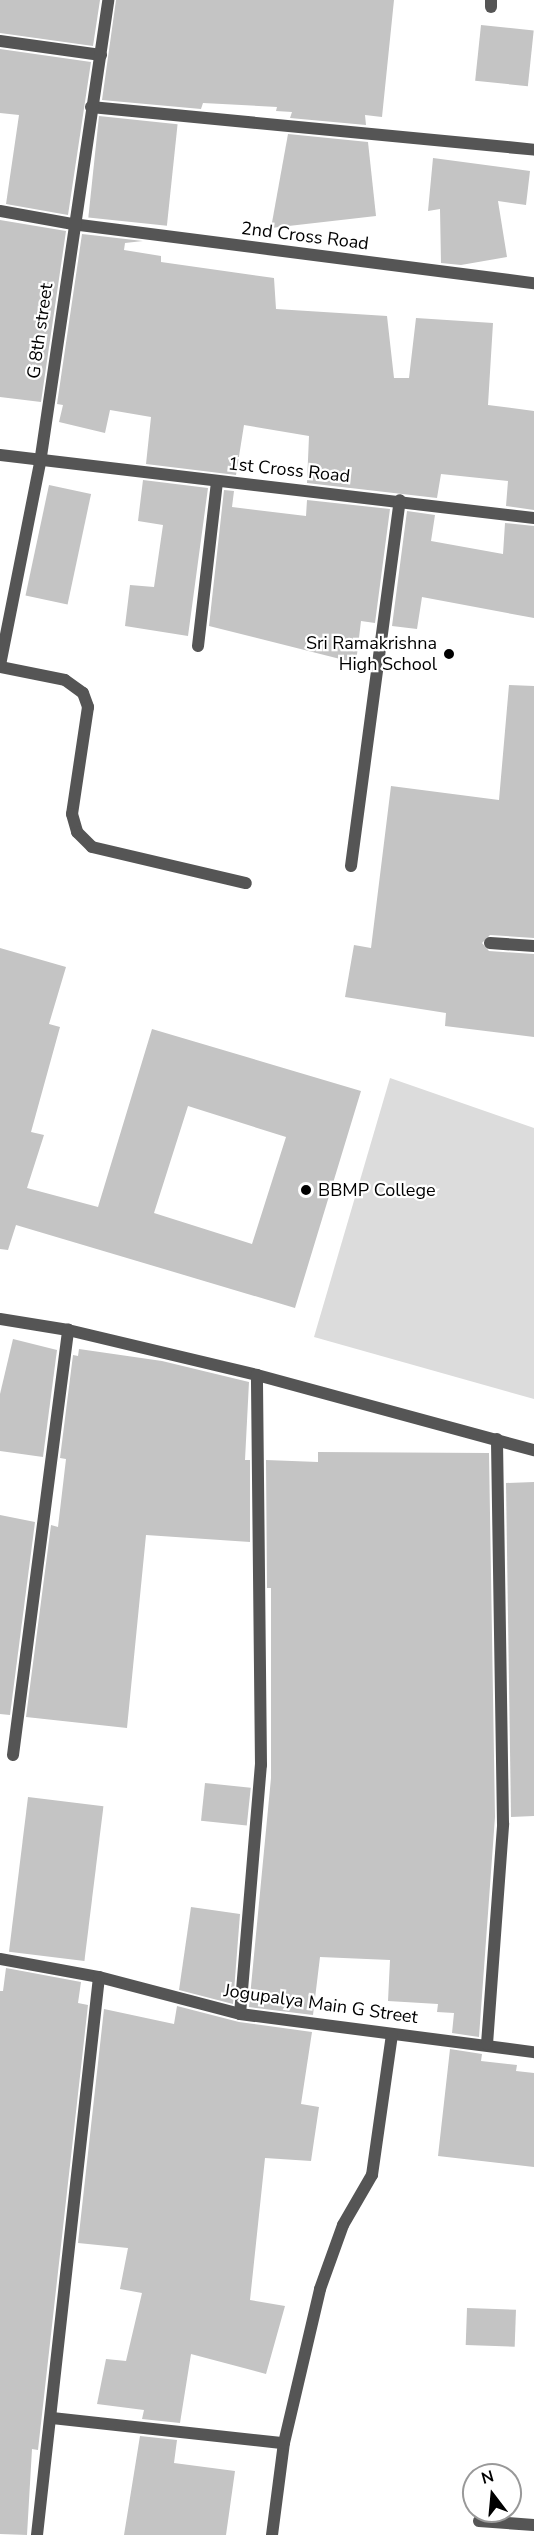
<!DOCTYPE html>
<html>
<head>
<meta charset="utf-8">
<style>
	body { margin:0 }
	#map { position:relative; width:534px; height:2535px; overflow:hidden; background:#fff; font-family:"Nunito Sans",sans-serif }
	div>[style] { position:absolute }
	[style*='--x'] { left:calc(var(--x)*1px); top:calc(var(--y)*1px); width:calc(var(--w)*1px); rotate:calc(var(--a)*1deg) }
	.green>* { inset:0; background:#dcdcdc }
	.building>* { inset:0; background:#c4c4c4; transform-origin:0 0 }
	.service>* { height:12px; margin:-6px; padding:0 6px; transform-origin:6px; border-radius:6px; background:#555 }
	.minor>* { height:12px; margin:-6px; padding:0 6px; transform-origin:6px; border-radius:6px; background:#555 }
	.dots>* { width:16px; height:16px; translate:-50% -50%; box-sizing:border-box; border:3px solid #fff; border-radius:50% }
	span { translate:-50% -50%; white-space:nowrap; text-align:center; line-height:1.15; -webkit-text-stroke:4.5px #fff; paint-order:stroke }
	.street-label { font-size:18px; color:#000 }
	.poi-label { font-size:18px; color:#000 }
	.right { translate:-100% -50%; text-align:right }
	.left { translate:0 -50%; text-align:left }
	.north { position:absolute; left:462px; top:2463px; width:60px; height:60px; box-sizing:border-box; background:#fff; border:2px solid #999; border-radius:50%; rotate:344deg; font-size:16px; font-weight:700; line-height:24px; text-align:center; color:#000 }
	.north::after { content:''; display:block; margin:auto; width:21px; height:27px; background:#000; clip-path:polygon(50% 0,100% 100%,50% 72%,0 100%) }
</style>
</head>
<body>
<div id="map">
	<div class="green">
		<i style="clip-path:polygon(390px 1078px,534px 1128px,534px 1399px,314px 1337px)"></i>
	</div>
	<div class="building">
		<i style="clip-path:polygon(0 0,100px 0,93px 46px,0 33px)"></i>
		<i style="clip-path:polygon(116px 0,394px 0,382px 117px,365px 115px,366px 125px,290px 118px,292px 112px,276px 111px,277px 107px,203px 103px,201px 109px,102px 100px)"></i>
		<i style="left:481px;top:25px;width:53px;height:56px;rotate:6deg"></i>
		<i style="clip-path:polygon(0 49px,91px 62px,68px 215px,6px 204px,19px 115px,0 113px)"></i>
		<i style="left:99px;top:116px;width:79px;height:102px;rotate:6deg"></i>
		<i style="clip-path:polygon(288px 134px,368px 142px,376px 216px,271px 228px)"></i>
		<i style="clip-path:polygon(433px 158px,530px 171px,526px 205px,498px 201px,507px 257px,461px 265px,441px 263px,440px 209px,428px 211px)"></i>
		<i style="clip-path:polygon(0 220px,66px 231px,41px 402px,0 397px)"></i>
		<i style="clip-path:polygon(82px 234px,143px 241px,125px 243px,124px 250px,161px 256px,161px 262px,274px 278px,276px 309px,387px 316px,394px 378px,409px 378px,416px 318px,493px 323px,488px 405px,534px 411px,534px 510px,506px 506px,508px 481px,441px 474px,437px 498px,307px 483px,309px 436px,244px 425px,236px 475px,146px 464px,151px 417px,110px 410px,105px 433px,59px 422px,63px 405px,57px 404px)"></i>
		<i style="clip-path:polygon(143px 480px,208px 488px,188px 636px,125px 626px,130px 585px,154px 587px,163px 525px,138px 521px)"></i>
		<i style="left:49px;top:485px;width:43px;height:113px;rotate:12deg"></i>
		<i style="clip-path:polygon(224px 490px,234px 491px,232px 507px,306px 516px,307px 500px,390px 509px,375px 623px,361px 621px,356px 663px,209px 626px)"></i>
		<i style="clip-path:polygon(407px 511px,435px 515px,431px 541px,503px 554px,505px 523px,534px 526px,534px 618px,422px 597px,417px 629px,392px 626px)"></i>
		<i style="clip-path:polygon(509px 685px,534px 686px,534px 938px,490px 935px,482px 943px,489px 951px,534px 954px,534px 1037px,445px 1026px,446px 1013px,345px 997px,354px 945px,371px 948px,391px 786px,499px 800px)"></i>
		<i style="clip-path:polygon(evenodd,0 948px,66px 967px,49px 1024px,60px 1027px,31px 1132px,44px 1135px,27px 1188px,98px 1207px,152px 1029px,361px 1091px,295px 1308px,16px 1225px,8px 1250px,0 1249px,0 948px,188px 1106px,286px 1137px,252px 1244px,154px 1213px,188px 1106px)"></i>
		<i style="clip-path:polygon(13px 1339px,57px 1350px,43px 1457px,0 1451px,0 1394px)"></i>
		<i style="clip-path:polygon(79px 1349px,162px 1361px,249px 1382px,245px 1460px,250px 1460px,250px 1542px,146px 1535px,127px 1728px,26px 1717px,51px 1525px,58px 1527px,66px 1459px,60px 1458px,73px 1355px,78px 1356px)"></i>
		<i style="clip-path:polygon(318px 1452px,489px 1453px,495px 1817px,479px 2037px,452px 2033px,454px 2013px,437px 2012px,438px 2004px,388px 2001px,390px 1960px,320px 1957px,313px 2015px,249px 2007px,271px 1778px,271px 1588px,267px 1588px,266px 1460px,318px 1462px)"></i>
		<i style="clip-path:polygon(534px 1482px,534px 1816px,511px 1817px,506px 1483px)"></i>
		<i style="clip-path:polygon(0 1515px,35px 1522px,10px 1715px,0 1714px)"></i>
		<i style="left:205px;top:1783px;width:46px;height:38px;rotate:6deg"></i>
		<i style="left:28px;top:1797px;width:76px;height:156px;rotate:7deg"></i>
		<i style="clip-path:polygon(191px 1907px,240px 1914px,233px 2004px,179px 1990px)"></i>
		<i style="clip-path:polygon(6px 1968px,81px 1982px,78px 2003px,88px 2005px,38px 2450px,32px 2449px,27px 2535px,0 2534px,0 1991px,3px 1991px)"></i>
		<i style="clip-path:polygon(177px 2006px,239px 2022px,312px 2032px,301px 2104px,319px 2107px,311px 2161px,265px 2158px,250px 2300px,285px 2306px,266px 2374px,191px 2354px,180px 2423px,142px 2419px,144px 2410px,97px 2404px,106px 2359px,126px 2361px,142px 2293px,120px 2289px,128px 2248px,78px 2243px,104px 2009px,174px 2024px)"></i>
		<i style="clip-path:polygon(450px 2049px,482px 2054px,481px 2061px,517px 2065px,516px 2071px,534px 2073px,534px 2167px,438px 2156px)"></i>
		<i style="left:467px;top:2308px;width:49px;height:37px;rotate:2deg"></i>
		<i style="clip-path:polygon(140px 2436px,177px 2440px,174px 2463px,235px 2471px,226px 2535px,124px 2535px)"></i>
	</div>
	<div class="service">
		<i style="--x:0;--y:667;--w:66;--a:11.3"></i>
		<i style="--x:65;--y:680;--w:22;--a:36"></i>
		<i style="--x:83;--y:693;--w:15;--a:70"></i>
		<i style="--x:88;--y:707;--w:108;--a:98.5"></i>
		<i style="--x:72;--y:814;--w:19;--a:74"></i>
		<i style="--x:77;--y:832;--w:21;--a:45"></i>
		<i style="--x:92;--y:847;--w:158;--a:13.2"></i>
	</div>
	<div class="minor">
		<i style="--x:491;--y:7;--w:7;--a:-90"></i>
		<i style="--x:0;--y:41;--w:102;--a:7.9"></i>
		<i style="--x:91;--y:107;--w:445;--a:5.5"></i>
		<i style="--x:0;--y:211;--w:73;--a:10.2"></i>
		<i style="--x:72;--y:224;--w:466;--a:7.3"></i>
		<i style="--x:0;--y:455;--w:538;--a:6.73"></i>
		<i style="--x:198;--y:646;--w:166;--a:-83.4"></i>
		<i style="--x:0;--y:665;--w:206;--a:-78.8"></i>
		<i style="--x:40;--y:463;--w:468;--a:-81.6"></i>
		<i style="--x:351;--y:866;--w:369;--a:-82.4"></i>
		<i style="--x:490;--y:943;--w:44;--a:3.9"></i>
		<i style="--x:0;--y:1319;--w:69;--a:9.2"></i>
		<i style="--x:68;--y:1330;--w:194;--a:13.4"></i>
		<i style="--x:257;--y:1375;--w:287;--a:15.2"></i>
		<i style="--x:13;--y:1755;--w:429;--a:-82.6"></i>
		<i style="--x:0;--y:1959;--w:101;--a:10.3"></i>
		<i style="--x:99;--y:1977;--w:146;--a:14.7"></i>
		<i style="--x:240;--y:2014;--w:296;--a:7.4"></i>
		<i style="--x:240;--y:2014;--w:250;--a:-85.2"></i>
		<i style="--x:261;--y:1765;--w:390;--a:-90.6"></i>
		<i style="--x:487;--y:2044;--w:221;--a:-85.8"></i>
		<i style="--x:503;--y:1824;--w:385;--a:-90.9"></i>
		<i style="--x:52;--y:2418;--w:233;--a:6.2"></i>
		<i style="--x:479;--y:2521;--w:55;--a:4.2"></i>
		<i style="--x:37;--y:2535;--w:561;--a:-83.66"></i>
		<i style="--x:272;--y:2535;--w:93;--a:-82.6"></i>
		<i style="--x:284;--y:2443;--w:158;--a:-76.8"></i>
		<i style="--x:320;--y:2289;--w:68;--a:-70.2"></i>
		<i style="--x:343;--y:2225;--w:58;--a:-59.9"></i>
		<i style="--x:372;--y:2175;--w:142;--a:-81.9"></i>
	</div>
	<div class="dots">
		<i style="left:449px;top:654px;background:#000"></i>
		<i style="left:306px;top:1190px;background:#000"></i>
	</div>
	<div class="street-label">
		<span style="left:305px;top:236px;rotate:7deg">2nd Cross Road</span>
		<span style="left:40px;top:331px;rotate:-82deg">G 8th street</span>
		<span style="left:289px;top:470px;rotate:6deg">1st Cross Road</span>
		<span style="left:321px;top:2004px;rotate:8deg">Jogupalya Main G Street</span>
	</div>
	<div class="poi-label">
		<span class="right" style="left:437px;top:654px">Sri Ramakrishna<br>High School</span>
		<span class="left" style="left:318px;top:1190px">BBMP College</span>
	</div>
	<div class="north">N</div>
</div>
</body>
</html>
